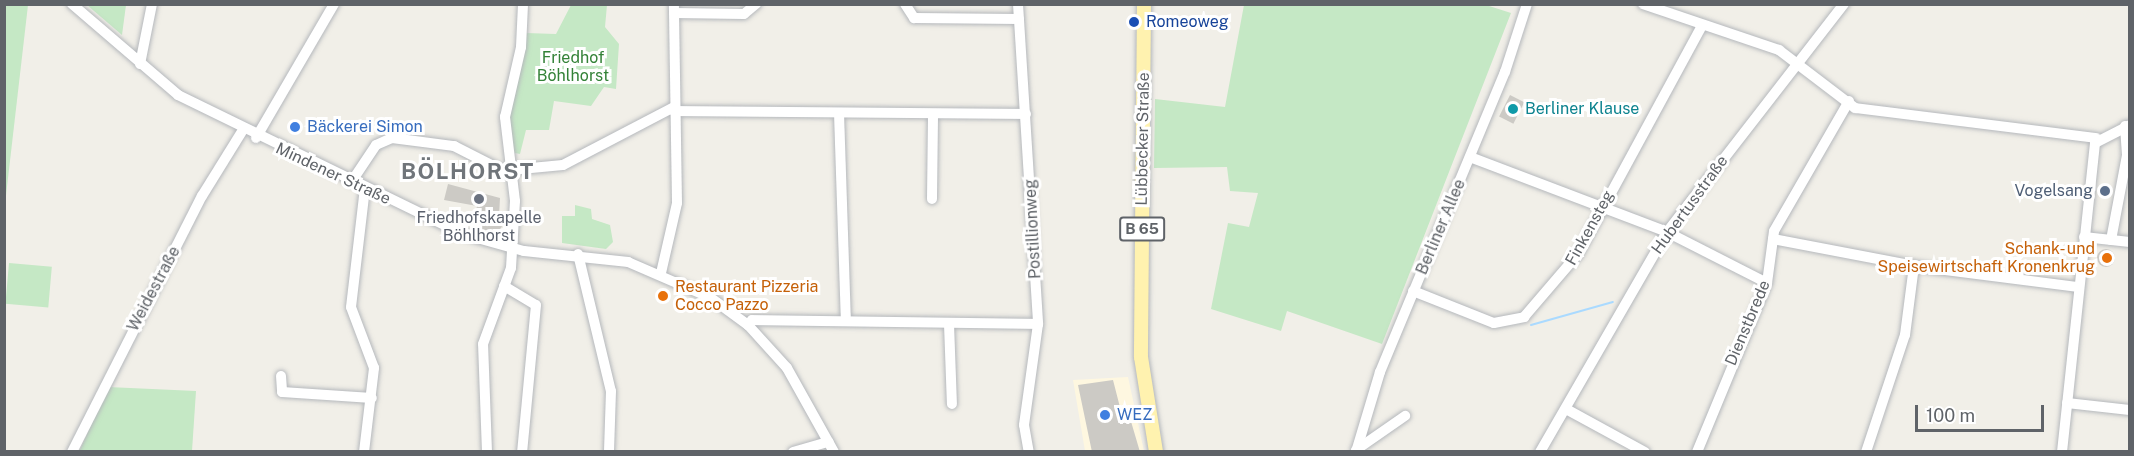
<!DOCTYPE html>
<html>
<head>
<meta charset="utf-8">
<style>
	body { margin:0 }
	#map { position:relative; width:2134px; height:456px; overflow:hidden; background:#f1efe8; font-family:"Public Sans",sans-serif }
	div>[style] { position:absolute }
	[style*='--x'] { left:calc(var(--x)*1px); top:calc(var(--y)*1px); width:calc(var(--w)*1px); rotate:calc(var(--a)*1deg) }
	.commercial>* { inset:0; background:#fef7e0 }
	.green>* { inset:0; background:#c5e8c5; transform-origin:0 0 }
	.stream>* { height:2px; margin:-1px; padding:0 1px; transform-origin:1px; border-radius:1px; background:#aadaff }
	.building>* { inset:0; background:#cccac5; transform-origin:0 0 }
	.round { border-radius:50% }
	.roads { filter:drop-shadow(0 0 2px #b5b8bc) drop-shadow(0 0 2px #b5b8bc) }
	.minor>* { height:10px; margin:-5px; padding:0 5px; transform-origin:5px; border-radius:5px; background:#fff }
	.major>* { height:14px; margin:-7px; padding:0 7px; transform-origin:7px; border-radius:7px; background:#fff2af }
	.dots>* { width:16px; height:16px; translate:-50% -50%; box-sizing:border-box; border:3px solid #fff; border-radius:50% }
	span { translate:-50% -50%; white-space:nowrap; text-align:center; line-height:1.15; -webkit-text-stroke:6px #fff; paint-order:stroke }
	.shield-label span { padding:2px 4px; background:#fff; border:2px solid; border-radius:4px; -webkit-text-stroke-width:0 }
	.shield-label { font-size:15px; color:#5f6368; font-weight:700 }
	.transit-label { font-size:16px; color:#164399 }
	.left { translate:0 -50%; text-align:left }
	.park-label { font-size:16px; color:#348238 }
	.culture-label { font-size:16px; color:#0d838f }
	.shop-label { font-size:16px; color:#366cbe }
	.street-label { font-size:16px; color:#5f6368 }
	.service-label { font-size:16px; color:#4e5e75 }
	.right { translate:-100% -50%; text-align:right }
	.worship-label { font-size:16px; color:#5b616d }
	.food-label { font-size:16px; color:#c56008 }
	.district-label { font-size:22px; color:#70757a; font-weight:700; letter-spacing:1.5px }
	.frame { position:absolute; inset:0; border:6px solid #5f6368; pointer-events:none }
	.scale { position:absolute; left:1915px; top:405px; width:129px; height:27px; box-sizing:border-box; border:3px solid #5f6368; border-top:0; padding-left:8px; font-size:18px; line-height:21px; white-space:nowrap; color:#5f6368; -webkit-text-stroke:4px #fff; paint-order:stroke }
</style>
</head>
<body>
<div id="map">
	<div class="commercial">
		<i style="clip-path:polygon(1128px 377px,1144px 451px,1085px 451px,1073px 380px)"></i>
	</div>
	<div class="green">
		<i style="clip-path:polygon(5px 4px,28px 5px,5px 204px,4px 5px)"></i>
		<i style="clip-path:polygon(87px 5px,126px 5px,122px 35px)"></i>
		<i style="clip-path:polygon(571px 5px,607px 5px,605px 27px,619px 44px,616px 89px,604px 87px,591px 106px,554px 101px,549px 130px,526px 130px,520px 154px,510px 152px,510px 112px,526px 33px,556px 34px)"></i>
		<i style="clip-path:polygon(1486px 5px,1511px 13px,1382px 344px,1287px 311px,1281px 331px,1211px 309px,1228px 223px,1249px 227px,1258px 193px,1230px 191px,1227px 167px,1154px 168px,1155px 99px,1225px 107px,1244px 5px)"></i>
		<i style="clip-path:polygon(575px 205px,591px 209px,592px 219px,610px 225px,613px 242px,606px 249px,562px 243px,562px 216px,575px 216px)"></i>
		<i style="left:9px;top:263px;width:43px;height:41px;rotate:5deg"></i>
		<i style="clip-path:polygon(108px 387px,196px 391px,192px 451px,79px 452px)"></i>
	</div>
	<div class="stream">
		<i style="--x:1531;--y:325;--w:85;--a:-15.7"></i>
	</div>
	<div class="building">
		<i style="left:1510px;top:95px;width:16px;height:24px;rotate:27deg"></i>
		<i style="clip-path:polygon(448px 184px,500px 198px,499px 216px,506px 218px,497px 236px,472px 227px,477px 206px,444px 200px)"></i>
		<i class="round" style="left:2097px;top:249px;width:18px;height:18px"></i>
		<i style="clip-path:polygon(1113px 380px,1123px 419px,1130px 418px,1140px 452px,1092px 452px,1078px 385px)"></i>
	</div>
	<div class="roads">
		<div class="minor">
			<i style="--x:72;--y:4;--w:140;--a:40.6"></i>
			<i style="--x:178;--y:95;--w:317;--a:26"></i>
			<i style="--x:463;--y:234;--w:63;--a:15.6"></i>
			<i style="--x:524;--y:251;--w:105;--a:6"></i>
			<i style="--x:628;--y:262;--w:90;--a:23.4"></i>
			<i style="--x:711;--y:298;--w:46;--a:36.1"></i>
			<i style="--x:748;--y:325;--w:58;--a:47.8"></i>
			<i style="--x:787;--y:368;--w:96;--a:60.8"></i>
			<i style="--x:905;--y:4;--w:17;--a:57"></i>
			<i style="--x:914;--y:18;--w:105;--a:0.5"></i>
			<i style="--x:1018;--y:4;--w:321;--a:86.4"></i>
			<i style="--x:1038;--y:324;--w:102;--a:97.9"></i>
			<i style="--x:1024;--y:425;--w:27;--a:80"></i>
			<i style="--x:1643;--y:4;--w:144;--a:18.7"></i>
			<i style="--x:1779;--y:50;--w:96;--a:37.3"></i>
			<i style="--x:1855;--y:108;--w:243;--a:7.1"></i>
			<i style="--x:674;--y:13;--w:70;--a:0.8"></i>
			<i style="--x:744;--y:14;--w:16;--a:-40"></i>
			<i style="--x:140;--y:64;--w:61;--a:-78.7"></i>
			<i style="--x:674;--y:111;--w:352;--a:0.5"></i>
			<i style="--x:839;--y:113;--w:207;--a:88.1"></i>
			<i style="--x:256;--y:138;--w:155;--a:-59.8"></i>
			<i style="--x:1470;--y:157;--w:211;--a:20.8"></i>
			<i style="--x:1667;--y:232;--w:112;--a:27"></i>
			<i style="--x:510;--y:170;--w:53;--a:-5.4"></i>
			<i style="--x:563;--y:165;--w:125;--a:-27.6"></i>
			<i style="--x:352;--y:181;--w:43;--a:-56.3"></i>
			<i style="--x:376;--y:145;--w:17;--a:-24"></i>
			<i style="--x:392;--y:138;--w:63;--a:7.4"></i>
			<i style="--x:454;--y:146;--w:64;--a:27"></i>
			<i style="--x:932;--y:199;--w:85;--a:-89.3"></i>
			<i style="--x:2084;--y:237;--w:46;--a:6.2"></i>
			<i style="--x:1773;--y:239;--w:144;--a:10.8"></i>
			<i style="--x:1914;--y:266;--w:164;--a:7.3"></i>
			<i style="--x:2111;--y:240;--w:86;--a:-79.3"></i>
			<i style="--x:2127;--y:155;--w:29;--a:-94"></i>
			<i style="--x:578;--y:254;--w:141;--a:76.5"></i>
			<i style="--x:611;--y:391;--w:61;--a:91.9"></i>
			<i style="--x:661;--y:273;--w:72;--a:-77.1"></i>
			<i style="--x:677;--y:203;--w:199;--a:-90.9"></i>
			<i style="--x:504;--y:286;--w:37;--a:31"></i>
			<i style="--x:536;--y:305;--w:148;--a:95.4"></i>
			<i style="--x:1413;--y:291;--w:87;--a:21.6"></i>
			<i style="--x:1494;--y:323;--w:31;--a:-11"></i>
			<i style="--x:1524;--y:317;--w:83;--a:-49.4"></i>
			<i style="--x:1578;--y:254;--w:258;--a:-61.5"></i>
			<i style="--x:949;--y:324;--w:80;--a:87.9"></i>
			<i style="--x:748;--y:325;--w:6;--a:-51"></i>
			<i style="--x:752;--y:320;--w:286;--a:0.8"></i>
			<i style="--x:281;--y:376;--w:16;--a:86"></i>
			<i style="--x:282;--y:392;--w:90;--a:3.8"></i>
			<i style="--x:2067;--y:403;--w:63;--a:6.3"></i>
			<i style="--x:1566;--y:409;--w:90;--a:28.6"></i>
			<i style="--x:1356;--y:450;--w:60;--a:-34.8"></i>
			<i style="--x:72;--y:452;--w:287;--a:-63.1"></i>
			<i style="--x:202;--y:196;--w:78;--a:-58.2"></i>
			<i style="--x:364;--y:452;--w:85;--a:-83.2"></i>
			<i style="--x:374;--y:368;--w:65;--a:-110.7"></i>
			<i style="--x:351;--y:307;--w:120;--a:-83.3"></i>
			<i style="--x:487;--y:452;--w:108;--a:-92.1"></i>
			<i style="--x:483;--y:344;--w:81;--a:-69.8"></i>
			<i style="--x:511;--y:268;--w:67;--a:-86.6"></i>
			<i style="--x:515;--y:201;--w:85;--a:-96.8"></i>
			<i style="--x:505;--y:117;--w:72;--a:-77.1"></i>
			<i style="--x:521;--y:47;--w:43;--a:-87.3"></i>
			<i style="--x:793;--y:452;--w:37;--a:-16"></i>
			<i style="--x:1356;--y:452;--w:84;--a:-73.3"></i>
			<i style="--x:1380;--y:372;--w:325;--a:-67.4"></i>
			<i style="--x:1505;--y:72;--w:71;--a:-72.1"></i>
			<i style="--x:1540;--y:452;--w:254;--a:-60"></i>
			<i style="--x:1667;--y:232;--w:289;--a:-52.2"></i>
			<i style="--x:1697;--y:452;--w:183;--a:-67.5"></i>
			<i style="--x:1767;--y:283;--w:52;--a:-82.3"></i>
			<i style="--x:1774;--y:231;--w:150;--a:-60"></i>
			<i style="--x:1866;--y:452;--w:123;--a:-71.6"></i>
			<i style="--x:1905;--y:335;--w:70;--a:-82.6"></i>
			<i style="--x:2062;--y:452;--w:311;--a:-83.9"></i>
			<i style="--x:2095;--y:143;--w:39;--a:-27"></i>
		</div>
		<div class="major">
			<i style="--x:1144;--y:4;--w:353;--a:90.5"></i>
			<i style="--x:1141;--y:357;--w:96;--a:81"></i>
		</div>
	</div>
	<div class="dots">
		<i style="left:1134px;top:22px;background:#1a4fb4"></i>
		<i style="left:1513px;top:109px;background:#0f9aa8"></i>
		<i style="left:295px;top:127px;background:#3f7fe0"></i>
		<i style="left:2105px;top:191px;background:#5c6f8a"></i>
		<i style="left:479px;top:199px;background:#6b7280"></i>
		<i style="left:2107px;top:258px;background:#e8710a"></i>
		<i style="left:663px;top:296px;background:#e8710a"></i>
		<i style="left:1105px;top:415px;background:#3f7fe0"></i>
	</div>
	<div class="shield-label">
		<span style="left:1142px;top:229px">B 65</span>
	</div>
	<div class="transit-label">
		<span class="left" style="left:1146px;top:22px">Romeoweg</span>
	</div>
	<div class="park-label">
		<span style="left:573px;top:67px">Friedhof<br>Böhlhorst</span>
	</div>
	<div class="culture-label">
		<span class="left" style="left:1525px;top:109px">Berliner Klause</span>
	</div>
	<div class="shop-label">
		<span class="left" style="left:307px;top:127px">Bäckerei Simon</span>
		<span class="left" style="left:1117px;top:415px">WEZ</span>
	</div>
	<div class="street-label">
		<span style="left:1143px;top:139px;rotate:-89deg">Lübbecker Straße</span>
		<span style="left:333px;top:174px;rotate:25deg">Mindener Straße</span>
		<span style="left:1690px;top:205px;rotate:-54deg">Hubertusstraße</span>
		<span style="left:1441px;top:227px;rotate:-67deg">Berliner Allee</span>
		<span style="left:1590px;top:228px;rotate:-61deg">Finkensteg</span>
		<span style="left:1033px;top:229px;rotate:-93deg">Postillionweg</span>
		<span style="left:154px;top:289px;rotate:-62deg">Weidestraße</span>
		<span style="left:1748px;top:323px;rotate:-67deg">Dienstbrede</span>
	</div>
	<div class="service-label">
		<span class="right" style="left:2093px;top:191px">Vogelsang</span>
	</div>
	<div class="worship-label">
		<span style="left:479px;top:227px">Friedhofskapelle<br>Böhlhorst</span>
	</div>
	<div class="food-label">
		<span class="right" style="left:2095px;top:258px">Schank- und<br>Speisewirtschaft Kronenkrug</span>
		<span class="left" style="left:675px;top:296px">Restaurant Pizzeria<br>Cocco Pazzo</span>
	</div>
	<div class="district-label">
		<span style="left:468px;top:172px">BÖLHORST</span>
	</div>
	<div class="frame"></div>
	<div class="scale">100 m</div>
</div>
</body>
</html>
